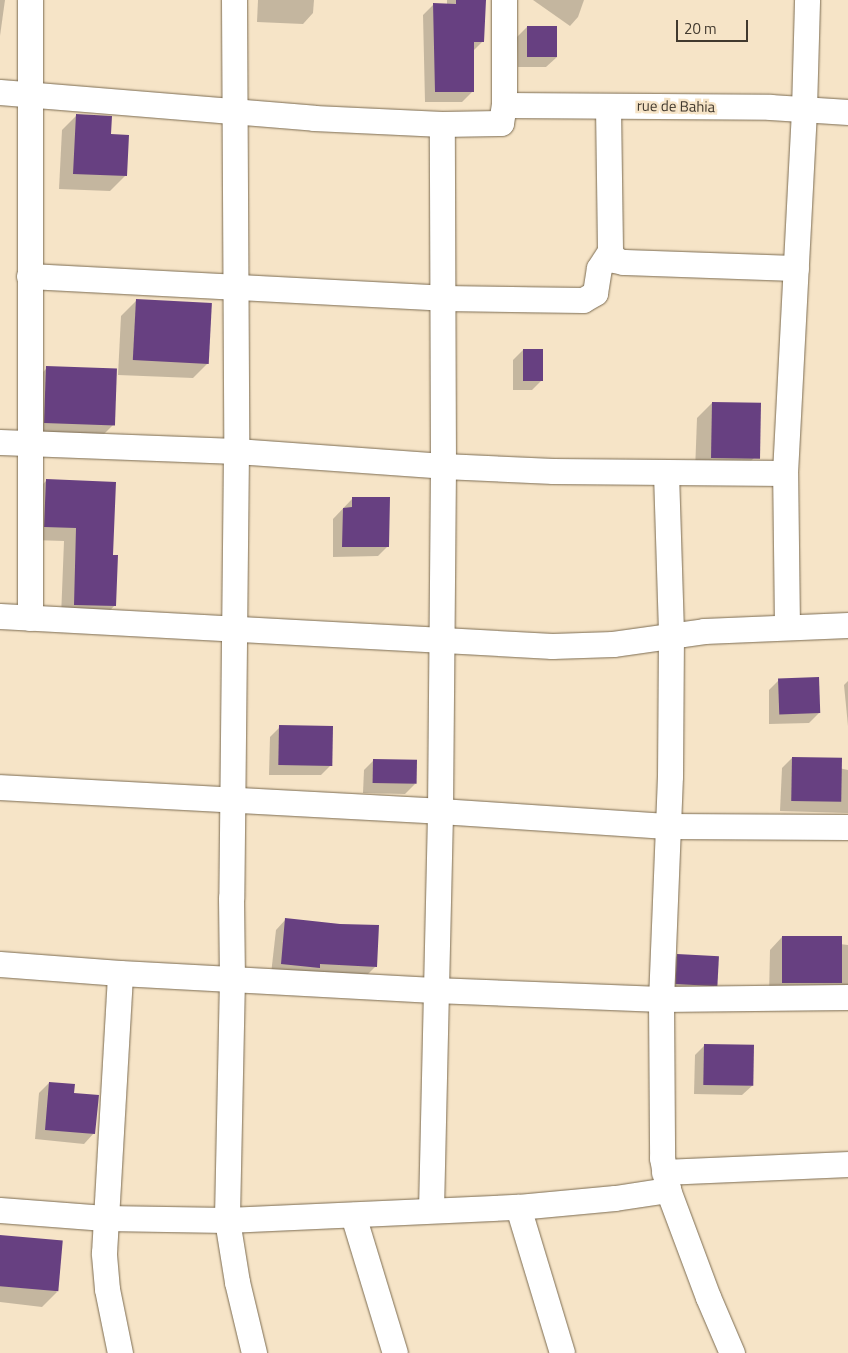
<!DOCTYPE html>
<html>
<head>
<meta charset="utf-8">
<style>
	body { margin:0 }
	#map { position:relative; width:848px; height:1353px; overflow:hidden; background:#f6e4c7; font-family:"Titillium Web",sans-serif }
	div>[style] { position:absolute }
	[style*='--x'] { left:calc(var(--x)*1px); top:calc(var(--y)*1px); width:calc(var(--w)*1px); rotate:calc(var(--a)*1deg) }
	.shadow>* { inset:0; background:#0003 }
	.building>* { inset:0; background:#674081; transform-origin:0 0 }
	.roads { filter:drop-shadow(0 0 1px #7c6c52) drop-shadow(0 0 1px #7c6c52) }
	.street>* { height:25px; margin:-12.5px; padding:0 12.5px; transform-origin:12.5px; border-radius:12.5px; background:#fff }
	span { translate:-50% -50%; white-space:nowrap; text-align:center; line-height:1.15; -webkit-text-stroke:5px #f6e4c7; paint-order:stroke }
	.street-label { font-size:15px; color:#41392e }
	.scale { position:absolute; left:676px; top:20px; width:72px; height:22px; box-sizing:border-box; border:2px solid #41392e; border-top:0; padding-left:6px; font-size:15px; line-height:18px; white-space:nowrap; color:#41392e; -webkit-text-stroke:4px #f6e4c7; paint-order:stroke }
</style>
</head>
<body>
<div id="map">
	<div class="shadow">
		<i style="clip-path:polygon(0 0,5px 0,0 36px)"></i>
		<i style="clip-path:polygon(258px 0,314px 0,313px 13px,303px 24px,257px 22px)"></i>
		<i style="clip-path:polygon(447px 0,484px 0,483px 41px,472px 52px,472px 92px,462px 102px,425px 102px,423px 15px,434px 4px,447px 5px)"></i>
		<i style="clip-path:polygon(533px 0,584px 0,578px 17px,570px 26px)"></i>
		<i style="clip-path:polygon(527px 27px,557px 57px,546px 67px,518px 67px,517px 37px)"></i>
		<i style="clip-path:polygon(77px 115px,110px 135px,125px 176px,110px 191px,59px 189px,62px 130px)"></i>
		<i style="clip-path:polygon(136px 301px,208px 363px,193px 378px,118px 375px,121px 316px)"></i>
		<i style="clip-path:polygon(523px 350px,542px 380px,532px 390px,513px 390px,513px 360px)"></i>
		<i style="clip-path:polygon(47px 368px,114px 424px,99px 439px,30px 438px,32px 383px)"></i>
		<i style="clip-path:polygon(712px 403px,760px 404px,754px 458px,739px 473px,695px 472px,697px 418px)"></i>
		<i style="clip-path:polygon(47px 480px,111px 556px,115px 605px,102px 619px,61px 617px,64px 541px,32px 540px,34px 493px)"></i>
		<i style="clip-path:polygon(353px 498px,388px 546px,378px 556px,333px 557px,333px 519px)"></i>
		<i style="clip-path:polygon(779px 680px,819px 713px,809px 723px,769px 724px,769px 690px)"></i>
		<i style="clip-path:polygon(848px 681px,848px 726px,844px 685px)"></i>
		<i style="clip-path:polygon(280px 727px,331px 765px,321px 775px,269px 775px,270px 737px)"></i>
		<i style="clip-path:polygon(792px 758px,848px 770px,848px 813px,780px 811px,782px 768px)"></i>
		<i style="clip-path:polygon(374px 760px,415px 784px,405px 794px,363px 793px,364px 770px)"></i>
		<i style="clip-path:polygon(286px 919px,375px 967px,365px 977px,271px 974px,276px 930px)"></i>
		<i style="clip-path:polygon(782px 937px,848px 945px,848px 996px,769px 996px,770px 950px)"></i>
		<i style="clip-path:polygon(678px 955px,717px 983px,707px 994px,666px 994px,668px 965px)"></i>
		<i style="clip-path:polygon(705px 1045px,753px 1085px,742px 1095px,694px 1094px,695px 1055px)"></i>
		<i style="clip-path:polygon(49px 1083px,73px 1094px,94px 1133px,84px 1144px,35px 1139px,39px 1093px)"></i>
		<i style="clip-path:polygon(0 1236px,57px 1292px,42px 1307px,0 1302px)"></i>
	</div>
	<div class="building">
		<i style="clip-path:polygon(456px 0,486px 0,484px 42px,474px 42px,474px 92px,435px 92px,433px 3px,456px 4px)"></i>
		<i style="left:527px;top:26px;width:30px;height:31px"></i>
		<i style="clip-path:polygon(76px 114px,112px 116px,111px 134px,129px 135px,127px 176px,73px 174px)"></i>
		<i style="left:136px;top:299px;width:76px;height:61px;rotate:3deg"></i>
		<i style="left:523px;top:349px;width:20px;height:32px"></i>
		<i style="left:46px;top:366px;width:71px;height:57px;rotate:2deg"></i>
		<i style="left:712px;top:402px;width:49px;height:56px;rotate:1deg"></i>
		<i style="clip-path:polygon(46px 479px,116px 482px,113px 555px,118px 555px,116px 606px,74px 605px,76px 528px,44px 527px)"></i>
		<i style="clip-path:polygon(352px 497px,390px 497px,389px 547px,342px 547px,343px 508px,352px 507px)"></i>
		<i style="left:819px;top:677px;width:36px;height:41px;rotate:88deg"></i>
		<i style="left:279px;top:725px;width:54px;height:40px;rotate:1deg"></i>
		<i style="left:792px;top:757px;width:50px;height:44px;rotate:1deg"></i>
		<i style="left:373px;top:759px;width:44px;height:24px;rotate:1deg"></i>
		<i style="clip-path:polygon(285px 918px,340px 924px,379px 925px,377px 967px,320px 964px,320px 968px,281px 964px)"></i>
		<i style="left:782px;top:936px;width:60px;height:47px"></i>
		<i style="left:677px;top:954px;width:42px;height:30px;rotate:3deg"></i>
		<i style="left:704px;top:1044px;width:50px;height:41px;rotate:1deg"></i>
		<i style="clip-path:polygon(49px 1082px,75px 1084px,74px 1093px,99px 1095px,95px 1134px,45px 1130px)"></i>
		<i style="left:0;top:1235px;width:63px;height:51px;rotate:5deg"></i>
	</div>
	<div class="roads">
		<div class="street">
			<i style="--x:234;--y:0;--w:451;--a:89.7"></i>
			<i style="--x:236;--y:451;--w:447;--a:90.6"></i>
			<i style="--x:231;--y:898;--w:80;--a:89.3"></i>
			<i style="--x:232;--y:978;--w:242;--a:91.2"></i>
			<i style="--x:227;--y:1220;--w:63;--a:80.8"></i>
			<i style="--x:237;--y:1282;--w:73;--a:76.5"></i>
			<i style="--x:0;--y:92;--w:315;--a:4.7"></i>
			<i style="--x:314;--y:118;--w:128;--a:2.7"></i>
			<i style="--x:442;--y:124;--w:59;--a:-1"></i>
			<i style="--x:501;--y:123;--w:18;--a:-81"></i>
			<i style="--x:504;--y:105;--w:105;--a:-90"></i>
			<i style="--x:504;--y:105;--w:266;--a:0.4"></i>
			<i style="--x:770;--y:107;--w:78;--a:3.7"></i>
			<i style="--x:608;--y:106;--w:145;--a:89.2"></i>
			<i style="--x:610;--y:251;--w:10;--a:61"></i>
			<i style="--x:615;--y:260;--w:8;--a:14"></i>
			<i style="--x:623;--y:262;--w:173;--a:2"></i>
			<i style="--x:29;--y:276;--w:415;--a:3"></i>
			<i style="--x:443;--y:298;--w:140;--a:0.8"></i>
			<i style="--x:583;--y:300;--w:14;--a:-30"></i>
			<i style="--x:595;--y:293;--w:25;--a:-81"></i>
			<i style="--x:599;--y:268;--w:20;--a:-57"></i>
			<i style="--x:0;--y:442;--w:236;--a:2.2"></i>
			<i style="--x:236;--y:451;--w:208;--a:4.1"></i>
			<i style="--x:443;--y:466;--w:110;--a:2.6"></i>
			<i style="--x:553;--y:471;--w:232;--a:0.5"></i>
			<i style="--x:666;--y:473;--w:161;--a:88.2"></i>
			<i style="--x:671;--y:634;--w:142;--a:90.4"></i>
			<i style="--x:670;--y:776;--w:223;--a:92.3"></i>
			<i style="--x:661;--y:999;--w:159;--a:89.6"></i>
			<i style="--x:662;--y:1158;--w:33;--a:79"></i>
			<i style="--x:668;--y:1190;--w:114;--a:69.5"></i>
			<i style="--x:708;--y:1297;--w:61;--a:66.8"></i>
			<i style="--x:0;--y:616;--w:553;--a:3.11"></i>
			<i style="--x:552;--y:646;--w:61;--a:-1.9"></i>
			<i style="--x:613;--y:644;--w:92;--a:-8.1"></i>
			<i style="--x:704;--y:631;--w:144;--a:-2.4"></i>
			<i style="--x:30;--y:618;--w:618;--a:-90"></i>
			<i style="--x:787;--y:627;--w:154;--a:-90.7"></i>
			<i style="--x:785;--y:473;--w:364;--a:-87"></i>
			<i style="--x:804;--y:109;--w:109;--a:-88.4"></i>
			<i style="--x:0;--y:787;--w:441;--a:3.1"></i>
			<i style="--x:440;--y:811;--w:227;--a:3.8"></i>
			<i style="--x:667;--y:826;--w:181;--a:0.3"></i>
			<i style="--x:0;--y:964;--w:120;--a:4.3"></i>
			<i style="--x:120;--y:973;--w:314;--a:3.1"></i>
			<i style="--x:434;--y:990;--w:227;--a:2.3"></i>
			<i style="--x:661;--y:999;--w:187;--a:-0.6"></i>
			<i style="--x:664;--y:1172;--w:184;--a:-2.5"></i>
			<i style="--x:518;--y:1207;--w:152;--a:73.2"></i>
			<i style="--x:0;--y:1210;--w:105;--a:4.4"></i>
			<i style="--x:105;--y:1218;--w:122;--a:0.9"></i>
			<i style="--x:227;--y:1220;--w:291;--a:-2.6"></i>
			<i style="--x:518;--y:1207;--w:97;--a:-5.3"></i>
			<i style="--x:615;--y:1198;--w:54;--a:-8.6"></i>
			<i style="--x:431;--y:1210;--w:399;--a:-88.7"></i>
			<i style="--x:440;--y:811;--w:345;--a:-89.5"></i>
			<i style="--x:443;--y:466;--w:342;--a:-90.2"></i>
			<i style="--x:353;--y:1215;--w:144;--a:73.1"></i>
			<i style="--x:120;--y:1353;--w:65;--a:-101.5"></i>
			<i style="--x:107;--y:1289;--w:36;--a:-95"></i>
			<i style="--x:104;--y:1253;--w:280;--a:-86.7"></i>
		</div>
	</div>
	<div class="street-label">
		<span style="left:676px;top:106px;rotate:1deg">rue de Bahia</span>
	</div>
	<div class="scale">20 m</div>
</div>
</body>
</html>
